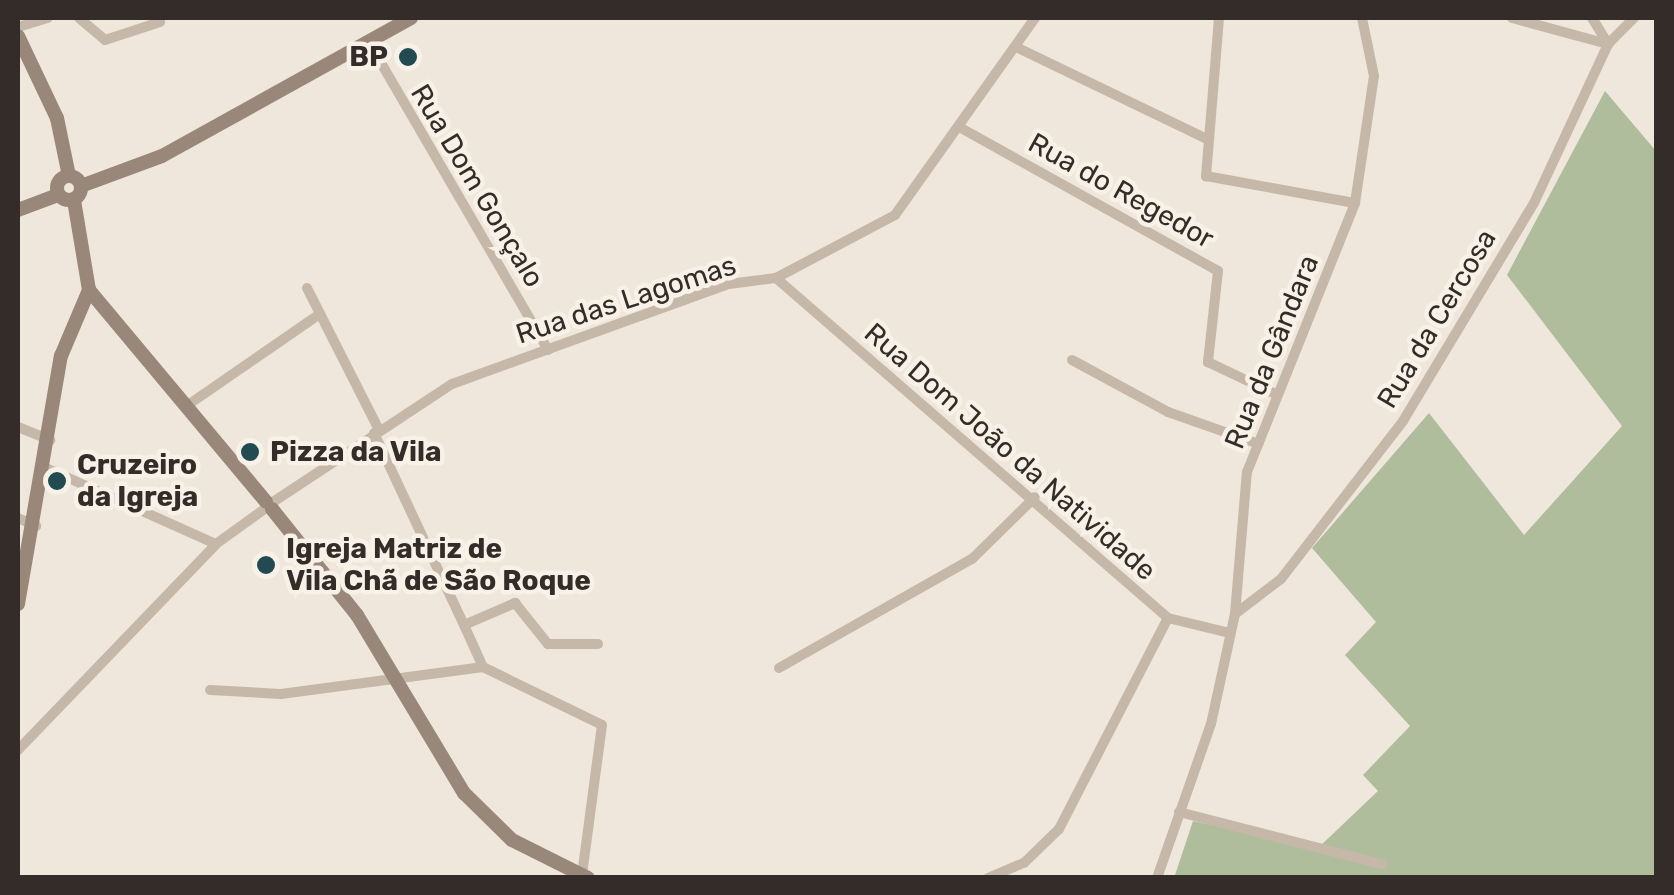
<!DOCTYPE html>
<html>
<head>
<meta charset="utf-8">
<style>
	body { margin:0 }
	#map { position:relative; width:1674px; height:895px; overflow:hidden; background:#efe7db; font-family:Rubik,sans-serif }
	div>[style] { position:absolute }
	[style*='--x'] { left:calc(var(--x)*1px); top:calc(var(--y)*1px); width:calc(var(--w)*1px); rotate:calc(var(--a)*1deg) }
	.green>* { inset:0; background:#b0bd9c }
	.street>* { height:10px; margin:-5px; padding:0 5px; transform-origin:5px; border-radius:5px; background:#c6b8a8 }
	.secondary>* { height:14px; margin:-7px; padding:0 7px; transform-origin:7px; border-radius:7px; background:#99877a }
	.secondary>.ring { margin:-7px; padding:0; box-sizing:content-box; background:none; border:14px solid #99877a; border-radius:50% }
	.dots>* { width:28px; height:28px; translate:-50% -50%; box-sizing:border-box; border:5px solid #f7f1e7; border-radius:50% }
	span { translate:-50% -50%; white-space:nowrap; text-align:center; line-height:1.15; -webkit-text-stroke:9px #f7f1e7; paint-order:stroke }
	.poi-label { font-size:28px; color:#342c28; font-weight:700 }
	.right { translate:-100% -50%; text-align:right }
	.left { translate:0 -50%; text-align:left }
	.street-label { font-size:28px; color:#342c28 }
	.frame { position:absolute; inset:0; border:20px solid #342c28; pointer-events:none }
</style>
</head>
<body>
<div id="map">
	<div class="green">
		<i style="clip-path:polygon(1605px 91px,1656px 151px,1656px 877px,1174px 878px,1193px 821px,1318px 848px,1378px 791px,1363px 775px,1410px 726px,1345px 655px,1376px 622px,1312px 548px,1429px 413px,1524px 535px,1622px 426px,1507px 275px)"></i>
	</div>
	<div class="street">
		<i style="--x:79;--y:18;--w:34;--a:40"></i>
		<i style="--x:105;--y:40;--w:58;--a:-18.1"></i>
		<i style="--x:1219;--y:18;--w:159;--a:94.7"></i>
		<i style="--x:1206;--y:176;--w:151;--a:10.3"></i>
		<i style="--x:1512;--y:18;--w:99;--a:15.2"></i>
		<i style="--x:1592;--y:18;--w:31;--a:58"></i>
		<i style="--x:18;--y:27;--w:31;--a:-17"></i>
		<i style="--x:370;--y:44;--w:354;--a:59.8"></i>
		<i style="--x:1018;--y:48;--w:212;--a:25.7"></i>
		<i style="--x:961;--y:128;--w:294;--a:29.1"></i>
		<i style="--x:1218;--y:271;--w:92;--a:96.3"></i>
		<i style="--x:1208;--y:362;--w:74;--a:25.5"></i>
		<i style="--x:776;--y:278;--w:519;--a:40.94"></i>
		<i style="--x:1168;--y:618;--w:64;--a:13.6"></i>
		<i style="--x:307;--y:288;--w:159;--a:63.1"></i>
		<i style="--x:1072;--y:360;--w:109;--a:28.4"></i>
		<i style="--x:1168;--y:412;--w:96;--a:19.4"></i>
		<i style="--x:185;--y:407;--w:164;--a:-34.6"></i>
		<i style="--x:18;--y:427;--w:35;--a:22"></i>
		<i style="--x:374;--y:433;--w:212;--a:64.9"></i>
		<i style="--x:46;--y:468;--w:186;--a:24.1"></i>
		<i style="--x:216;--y:544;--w:62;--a:-35.8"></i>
		<i style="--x:273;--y:502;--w:214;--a:-33.4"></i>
		<i style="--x:452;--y:384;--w:294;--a:-19.9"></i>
		<i style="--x:729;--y:284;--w:47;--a:-7.3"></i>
		<i style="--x:776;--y:278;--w:135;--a:-27.9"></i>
		<i style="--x:895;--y:215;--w:242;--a:-54.6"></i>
		<i style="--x:18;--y:518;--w:20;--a:24"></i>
		<i style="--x:1235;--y:614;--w:58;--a:-37.3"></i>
		<i style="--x:1281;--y:579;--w:200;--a:-52.3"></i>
		<i style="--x:1403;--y:421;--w:254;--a:-59"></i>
		<i style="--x:1534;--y:203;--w:175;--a:-65"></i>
		<i style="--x:1608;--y:44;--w:37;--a:-45"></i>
		<i style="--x:483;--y:667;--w:132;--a:26"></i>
		<i style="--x:602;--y:725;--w:150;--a:97.6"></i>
		<i style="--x:779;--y:668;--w:222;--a:-29.5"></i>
		<i style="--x:972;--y:559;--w:88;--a:-44.5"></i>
		<i style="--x:210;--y:690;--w:71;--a:3.2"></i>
		<i style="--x:281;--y:694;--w:204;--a:-7.6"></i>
		<i style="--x:483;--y:667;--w:46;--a:-114.3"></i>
		<i style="--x:464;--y:625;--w:56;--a:-23.3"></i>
		<i style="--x:515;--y:603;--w:53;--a:51.2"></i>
		<i style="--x:548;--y:644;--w:50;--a:0"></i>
		<i style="--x:18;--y:750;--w:286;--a:-46.1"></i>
		<i style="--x:1179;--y:812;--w:210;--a:14.4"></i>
		<i style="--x:988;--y:878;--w:39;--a:-23"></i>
		<i style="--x:1024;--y:863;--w:49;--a:-44.2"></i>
		<i style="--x:1059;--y:829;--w:237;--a:-62.7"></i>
		<i style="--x:1157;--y:878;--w:163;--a:-70.7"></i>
		<i style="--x:1211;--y:724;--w:113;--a:-77.7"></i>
		<i style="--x:1235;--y:614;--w:143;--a:-85.2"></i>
		<i style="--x:1247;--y:472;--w:290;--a:-68.1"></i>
		<i style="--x:1355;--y:203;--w:128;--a:-81.5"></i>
		<i style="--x:1374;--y:76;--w:59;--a:-101.7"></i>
	</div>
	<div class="secondary">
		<i style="--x:18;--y:36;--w:91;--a:64.6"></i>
		<i style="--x:57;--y:118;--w:59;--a:78.3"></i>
		<i class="ring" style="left:57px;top:176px;width:10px;height:10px"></i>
		<i style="--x:81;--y:186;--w:86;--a:-20.3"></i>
		<i style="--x:162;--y:156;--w:285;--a:-29"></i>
		<i style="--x:18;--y:210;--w:43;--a:-20.6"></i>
		<i style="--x:89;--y:290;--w:276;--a:50.1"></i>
		<i style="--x:272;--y:509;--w:136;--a:51.3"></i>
		<i style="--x:357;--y:615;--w:208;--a:59"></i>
		<i style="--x:464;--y:793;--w:67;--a:44.4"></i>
		<i style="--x:512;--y:840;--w:85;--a:26.6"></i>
		<i style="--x:18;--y:604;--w:252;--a:-80.2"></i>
		<i style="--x:61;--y:356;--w:72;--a:-67"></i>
		<i style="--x:89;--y:290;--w:91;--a:-99.5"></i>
	</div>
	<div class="dots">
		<i style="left:408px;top:57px;background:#214b51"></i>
		<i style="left:250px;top:452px;background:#214b51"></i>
		<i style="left:57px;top:481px;background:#214b51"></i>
		<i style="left:266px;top:565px;background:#214b51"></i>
	</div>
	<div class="poi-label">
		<span class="right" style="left:388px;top:57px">BP</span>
		<span class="left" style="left:270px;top:452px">Pizza da Vila</span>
		<span class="left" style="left:77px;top:481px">Cruzeiro<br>da Igreja</span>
		<span class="left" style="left:286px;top:565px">Igreja Matriz de<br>Vila Chã de São Roque</span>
	</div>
	<div class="street-label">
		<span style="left:477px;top:186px;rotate:59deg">Rua Dom Gonçalo</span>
		<span style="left:1121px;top:191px;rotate:29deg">Rua do Regedor</span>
		<span style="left:626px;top:300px;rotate:-18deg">Rua das Lagomas</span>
		<span style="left:1437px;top:319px;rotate:-59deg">Rua da Cercosa</span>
		<span style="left:1272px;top:352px;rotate:-68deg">Rua da Gândara</span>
		<span style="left:1010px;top:452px;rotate:41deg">Rua Dom João da Natividade</span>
	</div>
	<div class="frame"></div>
</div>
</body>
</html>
